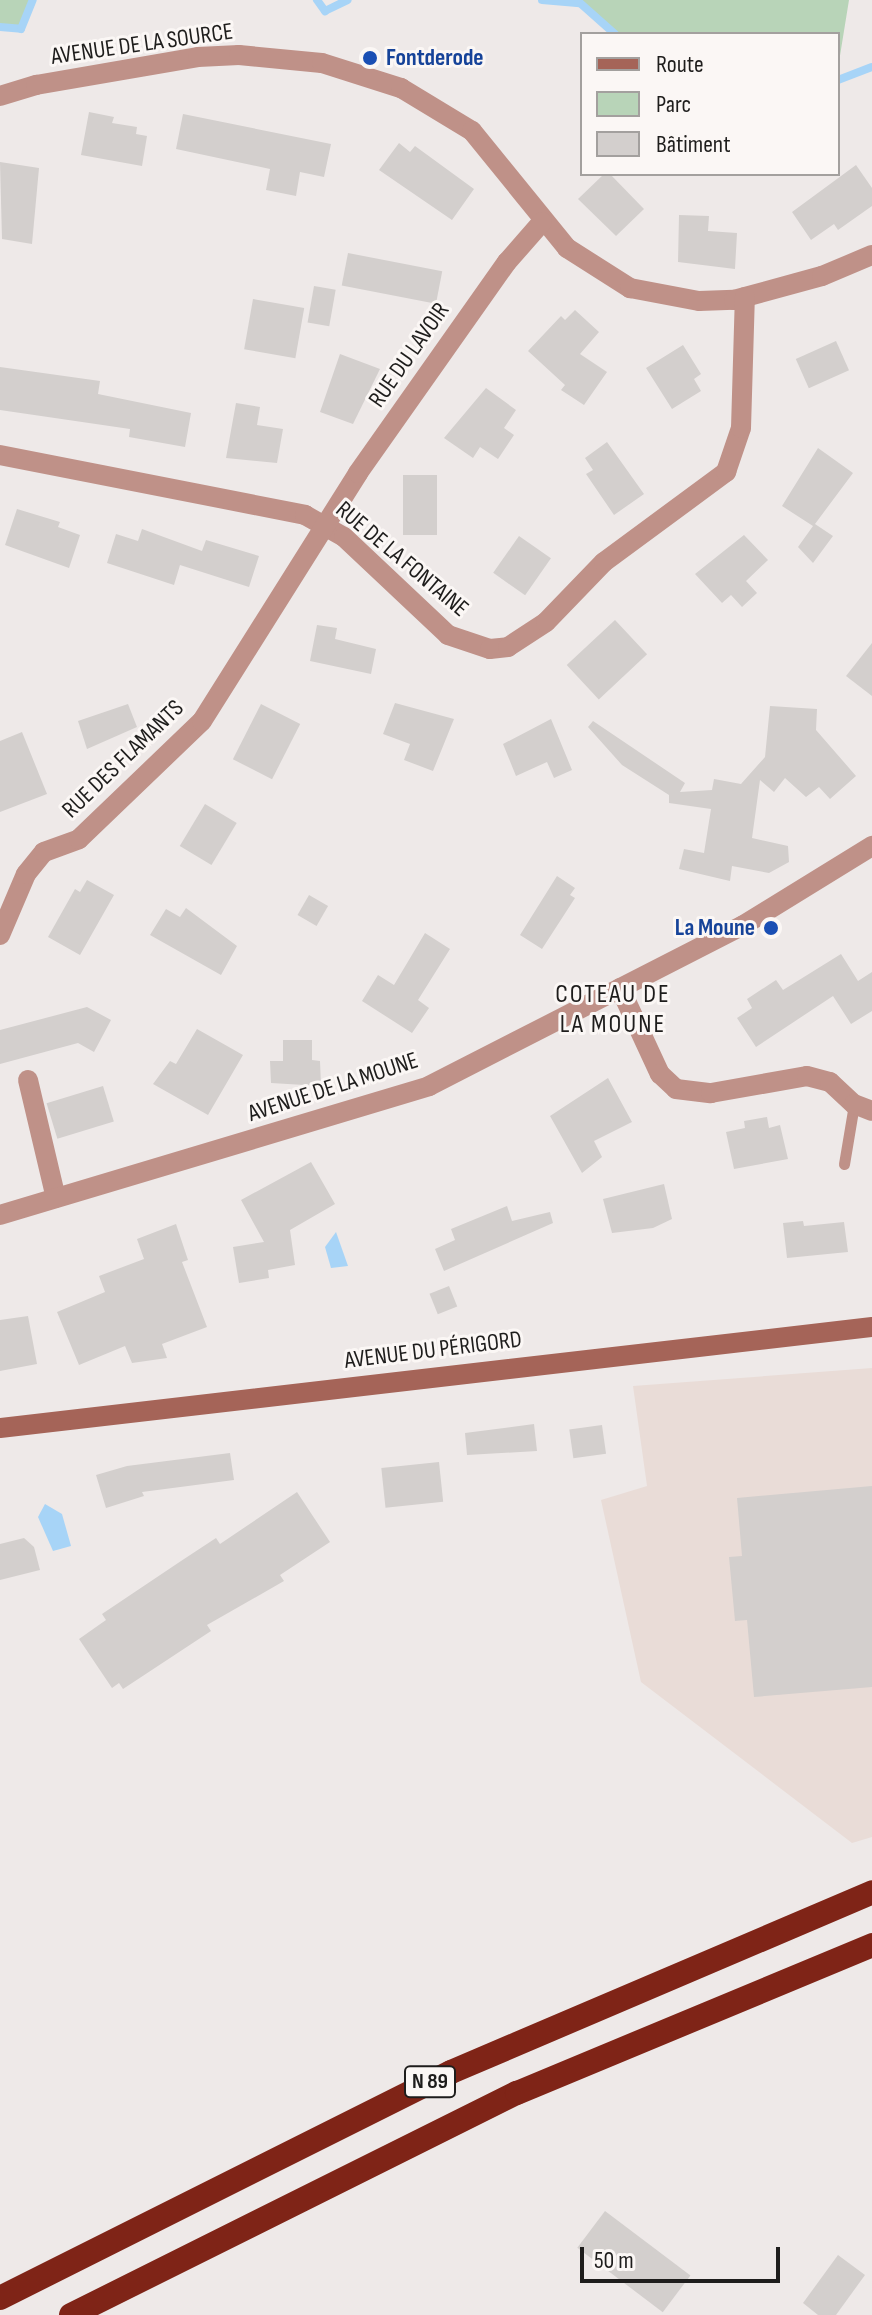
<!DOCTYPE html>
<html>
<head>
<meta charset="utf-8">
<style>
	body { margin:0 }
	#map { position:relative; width:872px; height:2315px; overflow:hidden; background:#eee9e8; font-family:"Sofia Sans Condensed",sans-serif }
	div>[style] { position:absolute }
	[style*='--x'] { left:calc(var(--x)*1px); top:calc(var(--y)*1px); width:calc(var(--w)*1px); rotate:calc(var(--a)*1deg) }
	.built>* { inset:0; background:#e9dcd7 }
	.green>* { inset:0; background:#b8d4b8 }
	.water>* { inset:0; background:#a7d4f7 }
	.stream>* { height:8px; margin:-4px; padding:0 4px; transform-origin:4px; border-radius:4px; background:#a7d4f7 }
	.building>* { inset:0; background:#d3cfcd; transform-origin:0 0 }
	.lane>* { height:11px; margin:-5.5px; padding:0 5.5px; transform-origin:5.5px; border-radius:5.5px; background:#bf9188 }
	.street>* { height:20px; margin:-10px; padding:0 10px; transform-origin:10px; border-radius:10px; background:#bf9188 }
	.secondary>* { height:20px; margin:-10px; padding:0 10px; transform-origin:10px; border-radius:10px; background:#a56458 }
	.highway>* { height:24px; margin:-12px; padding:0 12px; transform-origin:12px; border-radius:12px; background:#7f2417 }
	.dots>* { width:22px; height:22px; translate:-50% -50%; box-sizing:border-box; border:4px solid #fbf7f5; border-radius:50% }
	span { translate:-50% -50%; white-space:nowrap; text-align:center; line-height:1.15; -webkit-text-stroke:6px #fbf7f5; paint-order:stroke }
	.shield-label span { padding:2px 6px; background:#fbf7f5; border:2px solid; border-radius:6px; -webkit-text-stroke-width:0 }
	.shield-label { font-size:22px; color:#1e1d1c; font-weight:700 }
	.street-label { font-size:24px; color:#1e1d1c }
	.transit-label { font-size:24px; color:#164399; font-weight:700 }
	.left { translate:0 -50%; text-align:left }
	.right { translate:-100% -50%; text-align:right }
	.neighbourhood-label { font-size:26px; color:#1e1d1c; letter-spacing:2px }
	.legend { position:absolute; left:580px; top:32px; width:260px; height:144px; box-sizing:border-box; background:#fbf7f5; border:2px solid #a3a09e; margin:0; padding:10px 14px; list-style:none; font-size:24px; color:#1e1d1c }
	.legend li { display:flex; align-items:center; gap:16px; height:40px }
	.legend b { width:40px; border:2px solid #a3a09e }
	.scale { position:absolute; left:580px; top:2247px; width:200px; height:36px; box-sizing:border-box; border:4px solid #1e1d1c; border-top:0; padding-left:10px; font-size:24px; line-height:28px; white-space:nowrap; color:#1e1d1c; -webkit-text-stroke:6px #fbf7f5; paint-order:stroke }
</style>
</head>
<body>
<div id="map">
	<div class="built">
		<i style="clip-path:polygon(872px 1368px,872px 1837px,852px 1843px,641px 1682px,601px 1500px,647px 1486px,633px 1386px)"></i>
	</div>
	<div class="green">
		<i style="clip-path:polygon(0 0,33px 0,21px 29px,0 27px)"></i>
		<i style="clip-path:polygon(542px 0,849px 0,838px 68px,838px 34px,615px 34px,580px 3px)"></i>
	</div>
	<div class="water">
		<i style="clip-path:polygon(336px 1232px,348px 1266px,331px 1268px,325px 1247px)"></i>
		<i style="clip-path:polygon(45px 1504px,62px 1514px,71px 1546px,53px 1551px,38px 1517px)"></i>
	</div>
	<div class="stream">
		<i style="--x:317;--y:0;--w:14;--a:54"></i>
		<i style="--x:325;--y:11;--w:25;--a:-26"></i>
		<i style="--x:542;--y:0;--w:38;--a:5"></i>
		<i style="--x:580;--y:3;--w:47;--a:41.5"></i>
		<i style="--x:0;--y:27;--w:21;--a:5"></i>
		<i style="--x:21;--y:29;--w:31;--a:-68"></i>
		<i style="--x:838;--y:80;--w:36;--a:-21"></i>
	</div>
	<div class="building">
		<i style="clip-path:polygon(89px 112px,114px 117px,112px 123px,137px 127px,136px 134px,147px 136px,142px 166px,81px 155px)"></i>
		<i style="clip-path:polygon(183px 114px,331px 144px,324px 177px,300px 172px,296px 196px,266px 190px,270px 169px,176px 149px)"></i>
		<i style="clip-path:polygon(399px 143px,410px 152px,415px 146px,474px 189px,452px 220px,379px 170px)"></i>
		<i style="clip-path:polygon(0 162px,39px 168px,32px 244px,2px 239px)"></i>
		<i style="clip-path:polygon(856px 165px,872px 188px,872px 206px,838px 230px,834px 224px,811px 240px,792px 212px)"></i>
		<i style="clip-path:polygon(604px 174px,610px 174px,644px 209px,616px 236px,578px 199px)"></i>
		<i style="clip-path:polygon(679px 215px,709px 216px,708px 231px,737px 233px,735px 269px,678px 262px)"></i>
		<i style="left:348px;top:253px;width:96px;height:33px;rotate:11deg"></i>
		<i style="left:314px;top:286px;width:22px;height:37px;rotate:10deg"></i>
		<i style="left:253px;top:299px;width:52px;height:51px;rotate:10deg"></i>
		<i style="clip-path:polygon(575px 310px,599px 332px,580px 354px,607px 372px,584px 405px,561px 390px,565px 385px,528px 351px,561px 316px,565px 320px)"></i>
		<i style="left:836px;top:341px;width:32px;height:44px;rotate:66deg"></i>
		<i style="clip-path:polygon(683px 345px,701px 374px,694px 379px,701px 391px,672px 409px,646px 368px)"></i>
		<i style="clip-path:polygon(340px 354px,380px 369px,353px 424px,320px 412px)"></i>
		<i style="clip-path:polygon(0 367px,100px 381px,98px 394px,191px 413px,185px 447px,129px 437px,130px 429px,0 410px)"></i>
		<i style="clip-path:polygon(486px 388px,516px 410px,504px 428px,514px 435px,498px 459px,480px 447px,473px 458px,444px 438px)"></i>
		<i style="clip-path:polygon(236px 403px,260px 407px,257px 425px,283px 429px,277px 463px,226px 458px)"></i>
		<i style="clip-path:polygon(607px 442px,644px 494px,614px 515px,586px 474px,593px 470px,585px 458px)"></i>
		<i style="clip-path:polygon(818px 448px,853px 473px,815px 524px,833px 536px,813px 563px,798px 547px,813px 526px,782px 506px)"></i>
		<i style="left:403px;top:475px;width:34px;height:60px"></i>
		<i style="clip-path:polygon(17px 509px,60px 522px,58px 527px,80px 535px,69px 568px,5px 545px)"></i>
		<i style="clip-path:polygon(142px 529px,202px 551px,206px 540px,259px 556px,249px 587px,180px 565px,174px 585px,107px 563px,116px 534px,138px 541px)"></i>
		<i style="clip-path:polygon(744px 535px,768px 560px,746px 581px,757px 593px,742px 607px,731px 595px,722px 603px,695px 574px)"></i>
		<i style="left:519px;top:536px;width:39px;height:45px;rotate:35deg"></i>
		<i style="left:615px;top:620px;width:47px;height:66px;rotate:47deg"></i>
		<i style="clip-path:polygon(317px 625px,337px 628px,335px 639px,376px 649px,371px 674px,310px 661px)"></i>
		<i style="clip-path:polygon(872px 643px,872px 696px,846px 676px)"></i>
		<i style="clip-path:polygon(395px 703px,454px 719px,433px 771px,404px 760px,410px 744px,383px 734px)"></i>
		<i style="clip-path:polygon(128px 704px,137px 727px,87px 749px,78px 721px)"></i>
		<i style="left:261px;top:704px;width:44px;height:62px;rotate:27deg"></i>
		<i style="clip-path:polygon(770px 706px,817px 709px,816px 730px,856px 776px,830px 799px,819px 787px,806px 797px,785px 778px,774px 792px,760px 780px,752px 838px,788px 846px,789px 862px,769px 873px,732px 866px,730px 881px,679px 869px,684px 849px,704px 853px,711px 809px,669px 803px,669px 795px,622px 765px,588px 727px,593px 721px,685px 783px,680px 792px,712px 790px,714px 779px,741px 784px,765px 757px)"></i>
		<i style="clip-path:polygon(551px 719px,572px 770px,554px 778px,547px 762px,516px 776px,503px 744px)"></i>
		<i style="clip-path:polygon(22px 732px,47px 794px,0 812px,0 741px)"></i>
		<i style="left:205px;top:804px;width:37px;height:49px;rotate:31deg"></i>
		<i style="clip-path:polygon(557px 876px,575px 888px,570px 895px,575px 898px,542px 949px,520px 935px)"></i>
		<i style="clip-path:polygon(87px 880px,114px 895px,80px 955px,48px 937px,75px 889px,80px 892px)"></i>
		<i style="left:309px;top:895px;width:22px;height:23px;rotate:30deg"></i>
		<i style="clip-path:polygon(186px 908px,237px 946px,221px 975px,150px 935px,166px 909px,180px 917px)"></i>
		<i style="clip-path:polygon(425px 933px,450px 949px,418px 1000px,429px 1008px,412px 1033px,362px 1001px,378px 975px,394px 985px)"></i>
		<i style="clip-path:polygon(841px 954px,858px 981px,872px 972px,872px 1011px,851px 1024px,833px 996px,756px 1047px,737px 1018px,752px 1008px,747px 999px,776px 980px,783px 990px)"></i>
		<i style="clip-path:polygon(87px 1007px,111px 1020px,94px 1052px,78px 1043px,0 1064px,0 1030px)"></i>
		<i style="clip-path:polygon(197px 1029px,243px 1055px,208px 1115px,153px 1084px,170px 1061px,176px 1064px)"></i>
		<i style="clip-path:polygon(283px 1040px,312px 1040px,312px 1060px,320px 1061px,321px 1086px,271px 1083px,270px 1061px,283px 1061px)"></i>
		<i style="clip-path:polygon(608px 1078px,632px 1122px,594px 1141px,602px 1157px,582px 1173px,550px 1116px)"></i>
		<i style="left:103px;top:1086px;width:37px;height:59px;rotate:73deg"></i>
		<i style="clip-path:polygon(767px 1117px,769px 1128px,780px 1125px,788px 1159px,734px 1169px,726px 1132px,745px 1128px,744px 1121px)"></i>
		<i style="clip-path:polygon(311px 1162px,335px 1204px,290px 1230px,295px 1265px,268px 1270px,269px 1278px,239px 1283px,233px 1247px,264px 1242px,241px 1200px)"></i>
		<i style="clip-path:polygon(664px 1184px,672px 1219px,653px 1228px,612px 1233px,603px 1199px)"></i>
		<i style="clip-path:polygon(507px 1206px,512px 1221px,550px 1212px,553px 1223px,444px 1271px,435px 1249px,455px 1240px,451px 1229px)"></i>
		<i style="clip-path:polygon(803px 1221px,804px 1226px,844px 1222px,848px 1252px,787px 1258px,783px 1223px)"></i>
		<i style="clip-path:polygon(176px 1224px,188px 1260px,182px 1262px,207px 1327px,162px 1344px,167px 1358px,132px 1363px,125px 1346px,79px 1365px,57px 1312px,105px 1292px,99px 1276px,144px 1259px,137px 1239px)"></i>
		<i style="left:449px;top:1286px;width:22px;height:21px;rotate:68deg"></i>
		<i style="clip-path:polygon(28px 1316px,37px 1364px,0 1371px,0 1320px)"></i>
		<i style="clip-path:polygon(534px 1424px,537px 1451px,467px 1455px,465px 1433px)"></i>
		<i style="left:602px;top:1425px;width:29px;height:33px;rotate:82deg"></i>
		<i style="clip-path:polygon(230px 1453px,234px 1480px,142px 1492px,144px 1496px,106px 1508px,96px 1475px,127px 1466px)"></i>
		<i style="left:439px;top:1462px;width:40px;height:58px;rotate:84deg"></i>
		<i style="clip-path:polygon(872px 1486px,872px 1687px,754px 1697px,747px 1620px,735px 1621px,729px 1557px,742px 1556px,737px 1498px)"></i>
		<i style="clip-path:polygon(297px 1492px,330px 1542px,280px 1575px,284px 1581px,207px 1625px,211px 1631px,123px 1689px,119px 1683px,112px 1688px,79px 1639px,106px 1620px,102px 1614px,181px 1561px,216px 1538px,220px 1544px)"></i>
		<i style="clip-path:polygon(24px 1538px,34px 1547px,40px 1570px,0 1580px,0 1544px)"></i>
		<i style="left:605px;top:2211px;width:107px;height:46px;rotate:37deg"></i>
		<i style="clip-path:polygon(838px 2255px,865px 2275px,836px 2315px,818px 2315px,803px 2303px)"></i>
	</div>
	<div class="lane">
		<i style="--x:844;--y:1164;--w:61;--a:-80.5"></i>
	</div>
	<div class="street">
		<i style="--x:0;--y:96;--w:38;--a:-17"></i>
		<i style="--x:36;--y:85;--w:164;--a:-9.8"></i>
		<i style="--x:198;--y:57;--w:41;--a:-2.8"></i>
		<i style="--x:239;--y:55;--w:83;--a:5.5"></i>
		<i style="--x:322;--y:63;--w:83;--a:17.6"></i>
		<i style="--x:401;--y:88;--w:83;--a:31.2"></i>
		<i style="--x:472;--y:131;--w:151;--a:50.9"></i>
		<i style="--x:567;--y:248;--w:75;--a:32.4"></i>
		<i style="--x:630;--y:288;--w:70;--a:10.7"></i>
		<i style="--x:699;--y:301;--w:35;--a:-2"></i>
		<i style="--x:734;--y:300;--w:91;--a:-15.3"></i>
		<i style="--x:822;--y:276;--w:54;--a:-22.8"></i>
		<i style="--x:0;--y:455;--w:311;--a:11.1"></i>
		<i style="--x:305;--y:515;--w:45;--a:29.4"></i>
		<i style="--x:344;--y:537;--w:143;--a:43.3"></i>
		<i style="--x:448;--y:635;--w:44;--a:18.4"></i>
		<i style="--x:490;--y:649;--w:18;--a:-6"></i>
		<i style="--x:508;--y:647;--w:45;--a:-33.3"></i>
		<i style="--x:546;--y:622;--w:83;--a:-46"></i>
		<i style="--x:604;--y:562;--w:152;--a:-36.4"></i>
		<i style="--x:726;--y:472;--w:46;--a:-71.2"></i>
		<i style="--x:741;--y:428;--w:131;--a:-88.3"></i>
		<i style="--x:0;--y:935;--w:66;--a:-66.9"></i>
		<i style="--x:26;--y:874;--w:28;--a:-51"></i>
		<i style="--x:44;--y:852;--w:37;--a:-20"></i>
		<i style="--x:79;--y:839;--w:170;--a:-43.8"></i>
		<i style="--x:202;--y:721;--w:293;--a:-57.8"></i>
		<i style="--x:358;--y:473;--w:258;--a:-54.8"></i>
		<i style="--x:507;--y:262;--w:53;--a:-48.8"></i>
		<i style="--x:620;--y:988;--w:95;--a:65.1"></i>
		<i style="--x:660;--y:1074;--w:22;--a:43"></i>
		<i style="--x:676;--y:1089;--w:35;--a:7"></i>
		<i style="--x:711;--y:1093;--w:97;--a:-10"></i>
		<i style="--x:807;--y:1076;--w:24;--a:15"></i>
		<i style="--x:830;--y:1082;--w:33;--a:43"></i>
		<i style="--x:854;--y:1104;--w:19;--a:21"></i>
		<i style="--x:28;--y:1080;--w:121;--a:76.7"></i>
		<i style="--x:0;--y:1215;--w:448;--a:-16.7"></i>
		<i style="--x:429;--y:1086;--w:352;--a:-27.1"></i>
		<i style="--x:742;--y:926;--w:153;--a:-31.6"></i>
	</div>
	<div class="secondary">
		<i style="--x:0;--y:1428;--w:878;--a:-6.61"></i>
	</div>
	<div class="highway">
		<i style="--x:0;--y:2298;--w:504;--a:-26.62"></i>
		<i style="--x:451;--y:2072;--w:458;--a:-23.1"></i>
		<i style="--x:71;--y:2315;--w:498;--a:-26.5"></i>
		<i style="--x:517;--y:2093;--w:385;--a:-22.6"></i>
	</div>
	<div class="dots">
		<i style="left:370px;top:58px;background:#1a4fb4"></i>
		<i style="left:771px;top:928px;background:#1a4fb4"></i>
	</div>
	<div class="shield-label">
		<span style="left:430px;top:2082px">N 89</span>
	</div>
	<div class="street-label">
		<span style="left:142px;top:44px;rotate:-8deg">AVENUE DE LA SOURCE</span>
		<span style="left:409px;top:355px;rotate:-55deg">RUE DU LAVOIR</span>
		<span style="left:402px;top:559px;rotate:40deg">RUE DE LA FONTAINE</span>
		<span style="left:123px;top:759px;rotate:-44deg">RUE DES FLAMANTS</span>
		<span style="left:333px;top:1087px;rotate:-18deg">AVENUE DE LA MOUNE</span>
		<span style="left:433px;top:1350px;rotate:-7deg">AVENUE DU PÉRIGORD</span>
	</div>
	<div class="transit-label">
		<span class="left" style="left:386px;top:58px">Fontderode</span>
		<span class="right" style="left:755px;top:928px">La Moune</span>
	</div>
	<div class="neighbourhood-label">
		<span style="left:613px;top:1010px">COTEAU DE<br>LA MOUNE</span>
	</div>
	<ul class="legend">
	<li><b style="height:10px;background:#a56458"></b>Route</li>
	<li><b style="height:22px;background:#b8d4b8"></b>Parc</li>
	<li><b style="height:22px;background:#d3cfcd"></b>Bâtiment</li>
	</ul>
	<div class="scale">50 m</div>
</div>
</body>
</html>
